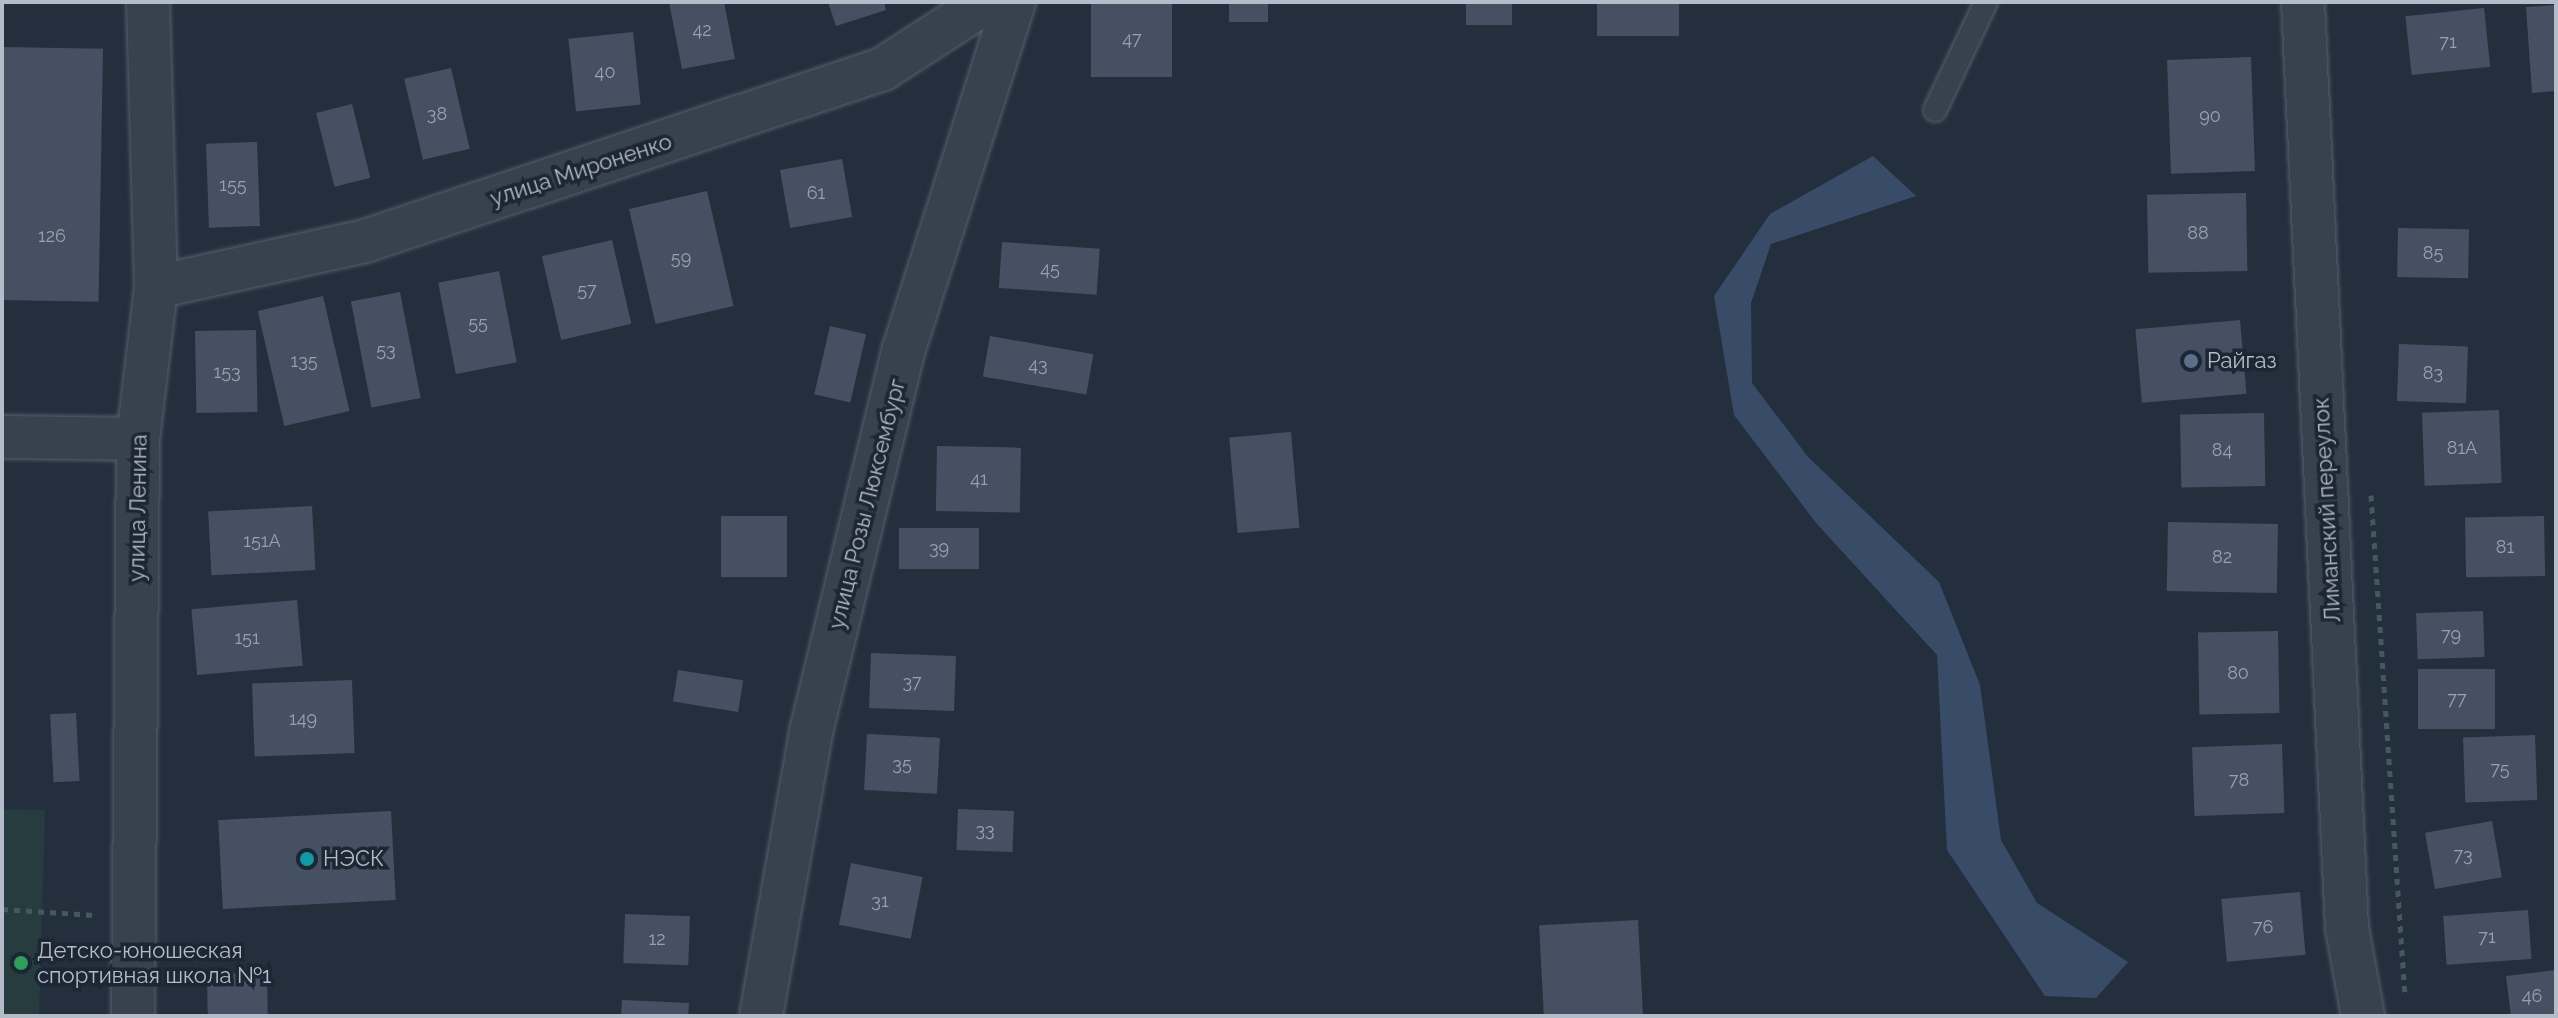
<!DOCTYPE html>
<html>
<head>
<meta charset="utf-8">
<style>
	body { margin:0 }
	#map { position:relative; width:2558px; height:1018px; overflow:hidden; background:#242f3e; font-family:Raleway,sans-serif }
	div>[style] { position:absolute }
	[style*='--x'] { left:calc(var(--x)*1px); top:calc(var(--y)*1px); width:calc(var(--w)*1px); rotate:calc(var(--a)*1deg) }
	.green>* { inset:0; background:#263c3f }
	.water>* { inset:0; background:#394c67 }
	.building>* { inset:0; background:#455162; transform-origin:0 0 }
	.path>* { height:5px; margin-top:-2.5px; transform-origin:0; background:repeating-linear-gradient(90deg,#44595c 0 6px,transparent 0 12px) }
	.roads { filter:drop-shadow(0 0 2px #565f6c) drop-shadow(0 0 2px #565f6c) }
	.lane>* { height:22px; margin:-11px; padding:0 11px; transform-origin:11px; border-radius:11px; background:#38414e }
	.street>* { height:42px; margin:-21px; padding:0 21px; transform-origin:21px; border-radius:21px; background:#38414e }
	.dots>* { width:22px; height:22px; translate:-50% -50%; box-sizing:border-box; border:4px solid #1d2633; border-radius:50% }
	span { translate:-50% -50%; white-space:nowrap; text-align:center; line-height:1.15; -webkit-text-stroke:7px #1d2633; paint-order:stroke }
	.number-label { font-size:18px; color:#98a1af }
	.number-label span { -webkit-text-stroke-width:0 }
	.street-label { font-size:22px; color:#b4bcc9 }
	.poi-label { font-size:22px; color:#b4bcc9 }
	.left { translate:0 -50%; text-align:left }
	.frame { position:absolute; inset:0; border:4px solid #b4bcc9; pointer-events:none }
</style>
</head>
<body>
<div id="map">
	<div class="green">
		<i style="clip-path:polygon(2px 809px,45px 810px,39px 1016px,2px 1016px)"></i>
	</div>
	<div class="water">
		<i style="clip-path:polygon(1873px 156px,1916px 196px,1771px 244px,1751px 303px,1752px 383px,1808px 457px,1939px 582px,1980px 685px,2001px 840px,2037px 903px,2128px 962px,2096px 998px,2045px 996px,1947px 850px,1937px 655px,1817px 524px,1734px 415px,1714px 296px,1770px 214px)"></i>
	</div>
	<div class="building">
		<i style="clip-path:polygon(669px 2px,724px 2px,735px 59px,682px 69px)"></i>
		<i style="clip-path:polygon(828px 2px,884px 2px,886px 10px,836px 26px)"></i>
		<i style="left:1091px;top:2px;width:81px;height:75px"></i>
		<i style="left:1229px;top:2px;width:39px;height:20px"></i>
		<i style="left:1466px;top:2px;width:46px;height:23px"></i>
		<i style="left:1597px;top:2px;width:82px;height:34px"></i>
		<i style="clip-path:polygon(2556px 5px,2556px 91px,2532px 93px,2526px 7px)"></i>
		<i style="left:2484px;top:8px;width:59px;height:79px;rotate:84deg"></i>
		<i style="left:633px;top:32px;width:73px;height:65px;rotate:84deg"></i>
		<i style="left:2px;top:47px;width:101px;height:253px;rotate:1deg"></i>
		<i style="left:2251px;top:57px;width:114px;height:84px;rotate:88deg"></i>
		<i style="left:451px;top:68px;width:83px;height:48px;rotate:77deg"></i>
		<i style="left:352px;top:104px;width:76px;height:37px;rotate:76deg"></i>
		<i style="left:257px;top:142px;width:84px;height:51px;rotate:88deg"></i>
		<i style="left:842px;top:159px;width:59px;height:63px;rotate:80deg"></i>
		<i style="left:707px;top:191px;width:118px;height:80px;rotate:77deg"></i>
		<i style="left:2246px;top:193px;width:78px;height:99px;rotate:89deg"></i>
		<i style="left:2398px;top:228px;width:71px;height:49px;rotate:1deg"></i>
		<i style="left:612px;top:240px;width:86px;height:72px;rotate:77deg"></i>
		<i style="left:1002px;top:242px;width:98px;height:46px;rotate:4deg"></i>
		<i style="left:499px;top:271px;width:93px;height:62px;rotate:79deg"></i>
		<i style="left:400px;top:292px;width:108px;height:50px;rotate:79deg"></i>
		<i style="left:323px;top:296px;width:118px;height:67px;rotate:77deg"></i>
		<i style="left:2240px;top:320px;width:74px;height:105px;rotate:85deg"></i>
		<i style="left:830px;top:326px;width:37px;height:70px;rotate:13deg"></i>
		<i style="left:256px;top:330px;width:82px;height:61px;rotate:89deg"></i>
		<i style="left:990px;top:336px;width:105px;height:41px;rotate:10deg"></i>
		<i style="left:2399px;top:344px;width:69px;height:57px;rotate:2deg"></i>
		<i style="left:2499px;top:410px;width:73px;height:77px;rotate:88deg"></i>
		<i style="left:2264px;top:413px;width:73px;height:84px;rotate:89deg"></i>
		<i style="left:1291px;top:432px;width:96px;height:62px;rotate:85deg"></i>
		<i style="left:937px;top:446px;width:84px;height:65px;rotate:1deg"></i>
		<i style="left:312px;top:506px;width:64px;height:104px;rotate:87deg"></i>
		<i style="left:721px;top:516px;width:66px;height:61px"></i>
		<i style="left:2544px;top:516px;width:60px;height:79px;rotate:89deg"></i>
		<i style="left:2168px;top:522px;width:110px;height:69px;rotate:1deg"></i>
		<i style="left:899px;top:528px;width:80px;height:41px"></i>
		<i style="left:297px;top:600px;width:66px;height:106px;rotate:85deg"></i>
		<i style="left:2483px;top:611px;width:46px;height:67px;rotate:88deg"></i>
		<i style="left:2278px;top:631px;width:82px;height:80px;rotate:89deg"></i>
		<i style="left:871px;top:653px;width:85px;height:55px;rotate:2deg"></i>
		<i style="left:2495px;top:669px;width:60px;height:77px;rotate:90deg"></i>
		<i style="left:678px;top:670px;width:66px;height:32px;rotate:9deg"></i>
		<i style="left:352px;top:680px;width:73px;height:100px;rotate:88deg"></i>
		<i style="left:76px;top:713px;width:68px;height:26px;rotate:87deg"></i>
		<i style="left:867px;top:734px;width:73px;height:56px;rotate:3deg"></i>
		<i style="left:2535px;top:735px;width:65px;height:72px;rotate:88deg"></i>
		<i style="left:2282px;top:744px;width:69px;height:90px;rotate:88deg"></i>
		<i style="left:958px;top:809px;width:56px;height:41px;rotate:2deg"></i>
		<i style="left:391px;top:811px;width:89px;height:173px;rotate:87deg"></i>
		<i style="left:2492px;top:821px;width:57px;height:68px;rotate:80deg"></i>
		<i style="left:851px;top:863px;width:73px;height:63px;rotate:11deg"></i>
		<i style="left:2300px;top:892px;width:63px;height:79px;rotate:85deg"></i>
		<i style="left:2528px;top:910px;width:49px;height:85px;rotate:86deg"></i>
		<i style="left:625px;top:914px;width:65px;height:49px;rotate:2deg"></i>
		<i style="left:1638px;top:920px;width:96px;height:99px;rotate:87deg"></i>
		<i style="clip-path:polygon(2556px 970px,2556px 1016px,2511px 1016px,2506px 976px)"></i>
		<i style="left:267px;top:973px;width:43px;height:60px;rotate:89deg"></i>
		<i style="clip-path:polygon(622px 1000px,689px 1003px,688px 1016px,621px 1016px)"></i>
	</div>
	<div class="path">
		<i style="--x:2371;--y:495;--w:502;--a:86.12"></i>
		<i style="--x:2;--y:909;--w:92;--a:3.7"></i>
	</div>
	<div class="roads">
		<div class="lane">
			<i style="--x:1935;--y:110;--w:119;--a:-64.7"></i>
		</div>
		<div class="street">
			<i style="--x:2303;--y:2;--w:927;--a:87.28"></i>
			<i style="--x:2347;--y:928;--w:89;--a:79.7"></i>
			<i style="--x:156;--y:287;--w:214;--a:-12.4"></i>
			<i style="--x:365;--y:241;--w:546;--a:-18.37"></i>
			<i style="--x:883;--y:69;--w:123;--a:-33"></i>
			<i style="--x:2;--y:437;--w:136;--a:0.8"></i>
			<i style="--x:133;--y:1016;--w:577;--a:-89.5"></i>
			<i style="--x:138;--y:439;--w:153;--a:-83.2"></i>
			<i style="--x:156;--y:287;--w:285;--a:-91.6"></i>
			<i style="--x:761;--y:1016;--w:292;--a:-80"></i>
			<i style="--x:812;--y:728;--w:390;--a:-76.4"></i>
			<i style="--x:904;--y:349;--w:364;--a:-72.4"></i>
		</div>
	</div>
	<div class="dots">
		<i style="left:2191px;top:361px;background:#5c6f8a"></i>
		<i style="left:307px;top:859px;background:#0f9aa8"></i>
		<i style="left:21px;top:963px;background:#2e9e5b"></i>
	</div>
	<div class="number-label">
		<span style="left:702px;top:30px">42</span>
		<span style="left:1132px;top:39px">47</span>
		<span style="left:2448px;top:42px">71</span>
		<span style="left:605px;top:72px">40</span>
		<span style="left:437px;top:114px">38</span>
		<span style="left:2210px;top:116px">90</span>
		<span style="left:233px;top:185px">155</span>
		<span style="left:816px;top:193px">61</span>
		<span style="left:2198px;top:233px">88</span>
		<span style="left:52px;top:236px">126</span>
		<span style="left:2433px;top:253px">85</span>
		<span style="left:681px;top:258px">59</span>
		<span style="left:1050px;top:269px">45</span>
		<span style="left:587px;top:290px">57</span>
		<span style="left:478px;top:323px">55</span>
		<span style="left:386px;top:350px">53</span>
		<span style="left:304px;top:361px">135</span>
		<span style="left:1038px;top:365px">43</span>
		<span style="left:227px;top:372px">153</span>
		<span style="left:2433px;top:373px">83</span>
		<span style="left:2462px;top:448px">81А</span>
		<span style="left:2222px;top:450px">84</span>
		<span style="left:979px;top:479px">41</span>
		<span style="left:262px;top:541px">151А</span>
		<span style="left:2505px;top:547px">81</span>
		<span style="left:939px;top:548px">39</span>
		<span style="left:2222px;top:557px">82</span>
		<span style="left:2451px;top:635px">79</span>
		<span style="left:247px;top:638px">151</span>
		<span style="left:2238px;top:673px">80</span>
		<span style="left:912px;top:682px">37</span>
		<span style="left:2457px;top:699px">77</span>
		<span style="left:303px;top:719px">149</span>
		<span style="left:902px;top:764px">35</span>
		<span style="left:2500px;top:769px">75</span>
		<span style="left:2239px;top:780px">78</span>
		<span style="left:985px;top:830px">33</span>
		<span style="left:2463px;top:855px">73</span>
		<span style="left:880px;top:901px">31</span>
		<span style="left:2263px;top:927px">76</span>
		<span style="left:2487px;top:937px">71</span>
		<span style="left:657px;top:939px">12</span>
		<span style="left:2532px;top:996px">46</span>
	</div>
	<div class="street-label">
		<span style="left:581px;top:170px;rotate:-18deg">улица Мироненко</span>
		<span style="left:867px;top:504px;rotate:-76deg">улица Розы Люксембург</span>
		<span style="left:138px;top:508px;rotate:-89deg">улица Ленина</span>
		<span style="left:2327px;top:510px;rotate:-93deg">Лиманский переулок</span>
	</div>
	<div class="poi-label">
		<span class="left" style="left:2207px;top:361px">Райгаз</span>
		<span class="left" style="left:323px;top:859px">НЭСК</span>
		<span class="left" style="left:37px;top:963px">Детско-юношеская<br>спортивная школа №1</span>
	</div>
	<div class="frame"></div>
</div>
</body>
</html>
